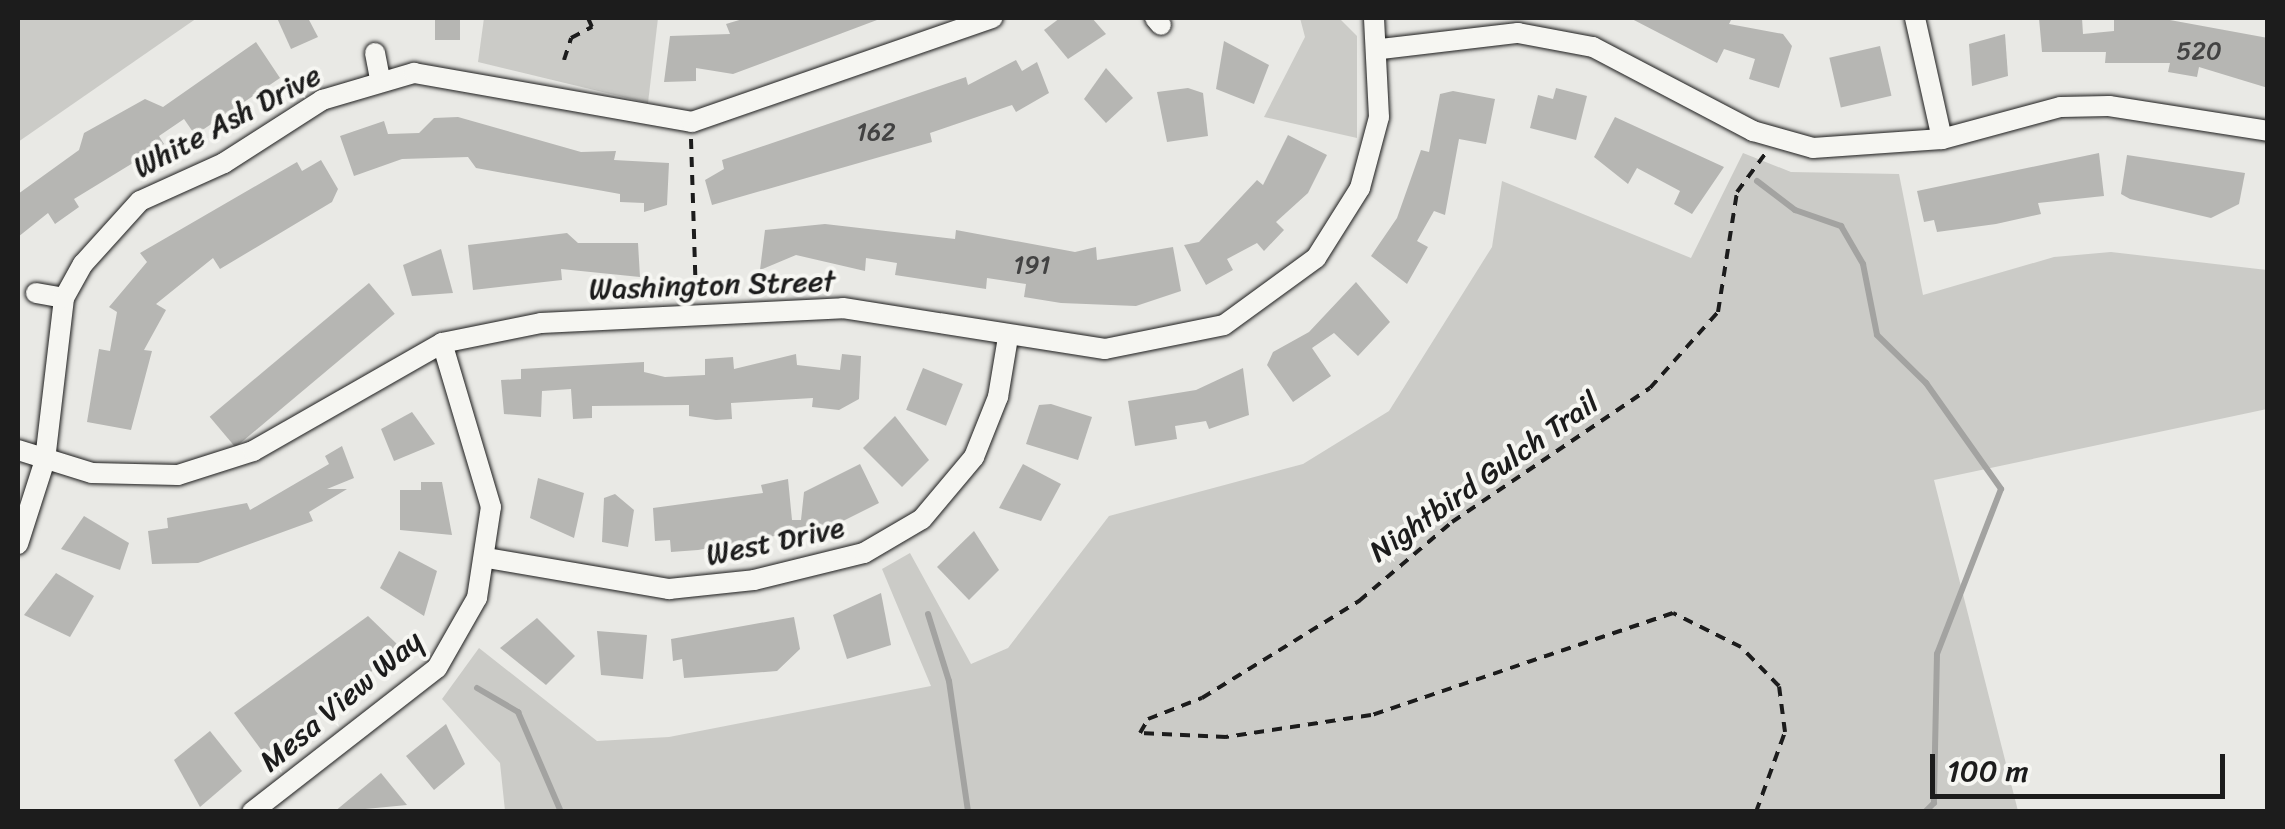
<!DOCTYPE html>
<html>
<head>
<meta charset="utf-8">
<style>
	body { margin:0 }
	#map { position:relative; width:2285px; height:829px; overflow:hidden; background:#e9e9e5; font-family:Sriracha,sans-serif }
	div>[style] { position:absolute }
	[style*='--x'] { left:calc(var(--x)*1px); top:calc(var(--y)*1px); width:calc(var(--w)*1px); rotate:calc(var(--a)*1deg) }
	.green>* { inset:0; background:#cbcbc7 }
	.stream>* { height:6px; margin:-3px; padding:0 3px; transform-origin:3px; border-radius:3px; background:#a3a3a1 }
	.building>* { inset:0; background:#b6b6b3; transform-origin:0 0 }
	.path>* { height:4px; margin-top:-2px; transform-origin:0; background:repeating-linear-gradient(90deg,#1c1c1c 0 10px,transparent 0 18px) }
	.roads { filter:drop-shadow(0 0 2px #1c1c1c) drop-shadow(0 0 2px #1c1c1c) }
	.minor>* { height:20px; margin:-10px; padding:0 10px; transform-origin:10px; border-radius:10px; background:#f6f6f2 }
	span { translate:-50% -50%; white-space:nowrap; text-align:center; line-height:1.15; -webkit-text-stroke:8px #f6f6f2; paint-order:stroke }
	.number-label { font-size:25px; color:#424242 }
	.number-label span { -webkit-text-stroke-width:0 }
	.street-label { font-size:30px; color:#1c1c1c }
	.frame { position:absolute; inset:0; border:20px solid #1c1c1c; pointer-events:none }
	.scale { position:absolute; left:1930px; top:754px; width:295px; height:45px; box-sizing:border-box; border:5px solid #1c1c1c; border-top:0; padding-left:12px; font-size:30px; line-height:35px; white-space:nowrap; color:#1c1c1c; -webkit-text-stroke:8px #f6f6f2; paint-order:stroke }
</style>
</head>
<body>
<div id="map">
	<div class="green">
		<i style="clip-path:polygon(18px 18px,197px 18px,18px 142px)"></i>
		<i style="clip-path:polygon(484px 18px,658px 18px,648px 103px,478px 62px)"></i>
		<i style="clip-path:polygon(1300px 18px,1339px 18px,1357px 36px,1357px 138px,1264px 117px,1305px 37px)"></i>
		<i style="clip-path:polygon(1743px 153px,1791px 172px,1899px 174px,1923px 295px,2054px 257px,2111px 252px,2267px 270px,2267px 409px,1934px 480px,2018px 811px,505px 811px,500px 763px,442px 699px,479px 648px,597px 741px,669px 737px,931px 686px,882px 569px,910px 553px,971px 664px,1008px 648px,1109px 516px,1303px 464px,1389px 411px,1492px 247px,1502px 181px,1691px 258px)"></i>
	</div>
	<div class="stream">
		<i style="--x:1757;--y:181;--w:48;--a:37.3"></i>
		<i style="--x:1795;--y:210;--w:49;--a:19.2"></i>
		<i style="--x:1841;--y:226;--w:44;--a:59.9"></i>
		<i style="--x:1863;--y:264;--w:72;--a:78.8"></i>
		<i style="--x:1877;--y:335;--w:69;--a:44.4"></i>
		<i style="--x:1926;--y:383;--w:130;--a:54.7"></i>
		<i style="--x:2001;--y:489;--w:177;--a:111.2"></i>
		<i style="--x:1937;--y:654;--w:149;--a:91.2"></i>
		<i style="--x:1934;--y:803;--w:13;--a:135"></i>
		<i style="--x:928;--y:614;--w:70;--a:72.6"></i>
		<i style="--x:949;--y:681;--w:132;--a:81.7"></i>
		<i style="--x:477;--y:688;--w:48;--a:30.3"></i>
		<i style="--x:518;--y:712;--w:109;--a:66.7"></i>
	</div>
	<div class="building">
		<i style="clip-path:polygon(277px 18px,308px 18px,318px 37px,291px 49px)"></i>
		<i style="left:435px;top:18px;width:25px;height:22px"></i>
		<i style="clip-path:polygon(746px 18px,877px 18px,877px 20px,733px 74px,696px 68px,696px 81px,664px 82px,670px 36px,730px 34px,726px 24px)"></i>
		<i style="clip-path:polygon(1060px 18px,1092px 18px,1106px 34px,1068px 59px,1044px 30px)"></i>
		<i style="clip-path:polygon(1630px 18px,1732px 18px,1729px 24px,1783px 34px,1792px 46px,1779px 88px,1749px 79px,1755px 59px,1724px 49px,1717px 63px)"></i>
		<i style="clip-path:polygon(2039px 18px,2082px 18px,2083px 34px,2114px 31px,2114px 18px,2159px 18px,2268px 38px,2268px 88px,2199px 67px,2197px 77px,2168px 72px,2170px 63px,2105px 63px,2106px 52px,2042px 52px)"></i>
		<i style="clip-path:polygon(2005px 34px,2008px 76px,1972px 86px,1969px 44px)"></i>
		<i style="clip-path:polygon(1224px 41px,1269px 65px,1254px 104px,1216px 89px)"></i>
		<i style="clip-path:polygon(256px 42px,280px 78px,195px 135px,184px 119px,159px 136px,164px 144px,74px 199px,79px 207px,55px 224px,48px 213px,18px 237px,18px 194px,79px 150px,84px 133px,145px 99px,163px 107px)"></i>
		<i style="left:1880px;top:46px;width:51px;height:52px;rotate:77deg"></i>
		<i style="clip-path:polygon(1016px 60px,1022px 71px,1037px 62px,1049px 93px,1016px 112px,1012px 105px,930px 133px,932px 142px,712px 205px,705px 180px,724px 169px,722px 160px,966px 77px,968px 85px)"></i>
		<i style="clip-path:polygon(1106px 68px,1133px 98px,1106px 123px,1084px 99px)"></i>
		<i style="clip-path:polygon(1188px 88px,1203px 93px,1208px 136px,1167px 142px,1157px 92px)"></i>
		<i style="clip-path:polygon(1556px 88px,1587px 96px,1576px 140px,1530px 128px,1538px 95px,1553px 99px)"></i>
		<i style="clip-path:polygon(1453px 91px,1495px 99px,1486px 144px,1459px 139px,1445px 215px,1434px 211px,1417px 241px,1428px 247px,1407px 284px,1371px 256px,1397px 218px,1421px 150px,1429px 152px,1440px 94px)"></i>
		<i style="clip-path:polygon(458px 117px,581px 152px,616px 151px,614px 160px,669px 163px,667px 205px,644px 212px,644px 203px,620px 202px,620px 194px,476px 168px,468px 157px,402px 159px,354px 176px,340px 136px,384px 121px,388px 134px,419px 133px,434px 118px)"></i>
		<i style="clip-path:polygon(1615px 117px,1724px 167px,1692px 214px,1674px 204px,1680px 191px,1637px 168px,1628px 184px,1594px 157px)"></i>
		<i style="clip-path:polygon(1288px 135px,1327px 155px,1308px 193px,1276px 222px,1284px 230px,1264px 251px,1257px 243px,1227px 259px,1233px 270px,1206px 285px,1184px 245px,1199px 242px,1257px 180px,1263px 185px)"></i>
		<i style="clip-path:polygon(2099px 153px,2104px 196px,2038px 203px,2041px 214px,1996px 224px,1937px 232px,1934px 220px,1924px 222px,1917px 191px)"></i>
		<i style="clip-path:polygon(2127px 155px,2245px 173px,2239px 204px,2211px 218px,2130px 199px,2121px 194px)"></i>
		<i style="clip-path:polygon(321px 160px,338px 189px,332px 202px,220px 269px,213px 258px,156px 304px,166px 310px,144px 350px,152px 351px,131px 430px,87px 422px,99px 349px,110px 351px,117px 312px,109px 307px,147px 262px,140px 253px,297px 162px,302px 171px)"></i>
		<i style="clip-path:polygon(825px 224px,955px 239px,956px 230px,1075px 252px,1096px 247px,1097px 260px,1173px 247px,1181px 291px,1136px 306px,1061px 303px,1024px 297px,1026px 284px,987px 278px,986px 289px,895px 275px,897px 263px,866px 258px,865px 271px,796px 255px,760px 270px,765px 230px)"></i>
		<i style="clip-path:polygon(567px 233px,578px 243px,638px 243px,640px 277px,561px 269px,562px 280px,473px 290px,468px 245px)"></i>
		<i style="clip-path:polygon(441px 249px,453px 293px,412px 296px,403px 265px)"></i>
		<i style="clip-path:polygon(1356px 282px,1390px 322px,1358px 356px,1334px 333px,1312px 348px,1331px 376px,1293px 402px,1267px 365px,1273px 352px,1309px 332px)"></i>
		<i style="left:369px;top:283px;width:40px;height:208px;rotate:50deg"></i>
		<i style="clip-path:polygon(796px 354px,797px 365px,840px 370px,842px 354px,861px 356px,859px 399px,839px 410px,812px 407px,813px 398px,731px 403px,732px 419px,716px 420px,689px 416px,689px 405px,592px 406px,592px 418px,573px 419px,571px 389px,542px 391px,541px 417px,504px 414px,501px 380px,521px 379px,521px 369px,644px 362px,644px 372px,665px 377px,705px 375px,705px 359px,733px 357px,734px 369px)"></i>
		<i style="left:923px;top:368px;width:43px;height:45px;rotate:22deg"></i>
		<i style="clip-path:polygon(1243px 368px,1249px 415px,1209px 429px,1206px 421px,1175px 426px,1177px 439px,1135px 446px,1128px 401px,1196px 390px)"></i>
		<i style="clip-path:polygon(1051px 404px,1092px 417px,1078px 460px,1026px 444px,1039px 405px)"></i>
		<i style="clip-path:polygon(412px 412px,435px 444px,394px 461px,381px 429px)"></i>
		<i style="clip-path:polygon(895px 416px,929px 460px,902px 487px,863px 448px)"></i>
		<i style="clip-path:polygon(342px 446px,354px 478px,327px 489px,347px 489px,309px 512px,313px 521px,198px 563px,152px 564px,148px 531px,168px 528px,167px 518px,247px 503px,250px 510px,329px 464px,325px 456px)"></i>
		<i style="clip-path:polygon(860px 464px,879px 503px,835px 525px,698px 550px,671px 552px,670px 540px,655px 541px,653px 508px,763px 493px,761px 485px,788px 479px,792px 520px,801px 520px,804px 492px)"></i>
		<i style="clip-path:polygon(1023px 464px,1061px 484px,1041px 521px,999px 508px)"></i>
		<i style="clip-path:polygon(538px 478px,584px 493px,574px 538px,530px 518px)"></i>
		<i style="clip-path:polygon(421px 482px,442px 482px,452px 535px,400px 530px,400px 490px,421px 490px)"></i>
		<i style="clip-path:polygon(615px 494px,634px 510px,628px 547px,602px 542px,604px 498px)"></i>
		<i style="clip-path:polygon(84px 516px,129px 543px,120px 570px,61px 549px)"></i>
		<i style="clip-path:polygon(974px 531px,999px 570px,969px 600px,937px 567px)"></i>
		<i style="clip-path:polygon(399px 551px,437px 571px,424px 616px,380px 588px)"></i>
		<i style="clip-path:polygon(56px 573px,94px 596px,70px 637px,24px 615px)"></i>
		<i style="clip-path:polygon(881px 593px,891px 645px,847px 659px,833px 615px)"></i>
		<i style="clip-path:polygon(368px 616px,398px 645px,390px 657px,265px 755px,234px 713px)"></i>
		<i style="clip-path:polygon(794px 617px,800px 649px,777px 671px,684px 678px,682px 659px,673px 661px,671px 639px)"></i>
		<i style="clip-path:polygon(537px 618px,575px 656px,546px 685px,500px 648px)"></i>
		<i style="clip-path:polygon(597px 631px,647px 635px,643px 679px,601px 675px)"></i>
		<i style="clip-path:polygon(446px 724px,465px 764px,434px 790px,406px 756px)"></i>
		<i style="clip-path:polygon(210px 731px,242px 771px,200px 807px,174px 760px)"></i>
		<i style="clip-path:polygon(381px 773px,407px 805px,334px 812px)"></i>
	</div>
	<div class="path">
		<i style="--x:564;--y:60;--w:23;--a:-72"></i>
		<i style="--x:571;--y:38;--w:24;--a:-28"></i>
		<i style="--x:592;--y:27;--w:10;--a:-114"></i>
		<i style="--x:691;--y:139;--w:155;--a:88.2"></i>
		<i style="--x:1756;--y:812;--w:85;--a:-70.1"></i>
		<i style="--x:1785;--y:732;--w:46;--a:-97.4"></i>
		<i style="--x:1779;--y:686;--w:54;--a:-134.3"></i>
		<i style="--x:1741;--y:647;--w:76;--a:-153.4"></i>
		<i style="--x:1673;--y:613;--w:319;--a:161.3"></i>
		<i style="--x:1371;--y:715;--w:147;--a:171.4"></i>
		<i style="--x:1226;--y:737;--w:86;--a:-177.3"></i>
		<i style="--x:1140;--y:733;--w:16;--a:-60"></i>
		<i style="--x:1148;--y:719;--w:58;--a:-21.3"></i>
		<i style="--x:1202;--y:698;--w:185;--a:-31.7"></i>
		<i style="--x:1359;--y:601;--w:122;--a:-40.3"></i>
		<i style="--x:1452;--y:522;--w:239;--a:-34.1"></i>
		<i style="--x:1650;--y:388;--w:102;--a:-48.2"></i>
		<i style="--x:1718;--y:312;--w:121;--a:-81"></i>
		<i style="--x:1737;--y:192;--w:47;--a:-53.6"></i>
	</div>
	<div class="roads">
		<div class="minor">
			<i style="--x:1155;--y:18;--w:9;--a:49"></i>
			<i style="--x:1915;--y:18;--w:124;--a:77.4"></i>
			<i style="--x:1381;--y:49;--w:138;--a:-6.7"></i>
			<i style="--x:1518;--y:33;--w:76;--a:10.6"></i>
			<i style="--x:1593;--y:47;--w:181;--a:27.7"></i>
			<i style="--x:1753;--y:131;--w:62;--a:15.8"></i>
			<i style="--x:1813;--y:148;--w:129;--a:-4"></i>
			<i style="--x:1942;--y:139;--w:123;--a:-15.1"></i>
			<i style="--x:2061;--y:107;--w:48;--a:-1.2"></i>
			<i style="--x:2109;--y:106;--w:161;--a:8.9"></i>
			<i style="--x:375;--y:53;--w:26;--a:79"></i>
			<i style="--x:36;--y:293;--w:28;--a:10"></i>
			<i style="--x:18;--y:450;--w:77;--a:17.3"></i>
			<i style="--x:92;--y:473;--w:86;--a:1.3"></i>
			<i style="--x:178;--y:475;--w:79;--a:-17.7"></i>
			<i style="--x:253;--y:451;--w:218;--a:-29.7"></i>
			<i style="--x:442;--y:343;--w:101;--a:-11.4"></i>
			<i style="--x:541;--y:323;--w:302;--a:-2.8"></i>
			<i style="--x:843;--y:308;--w:265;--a:8.9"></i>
			<i style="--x:1105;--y:349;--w:121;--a:-11.4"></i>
			<i style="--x:1224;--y:325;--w:114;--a:-36.1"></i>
			<i style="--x:1316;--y:258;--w:83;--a:-57.8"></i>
			<i style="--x:1360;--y:188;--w:73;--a:-75"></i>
			<i style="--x:1379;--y:117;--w:99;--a:-92.9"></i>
			<i style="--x:18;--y:544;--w:88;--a:-72.2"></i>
			<i style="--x:45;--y:460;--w:163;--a:-83.3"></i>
			<i style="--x:64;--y:298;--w:39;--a:-61"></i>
			<i style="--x:83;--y:264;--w:85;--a:-47.9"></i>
			<i style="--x:140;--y:201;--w:92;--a:-24.3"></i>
			<i style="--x:224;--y:163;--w:117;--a:-32.7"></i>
			<i style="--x:322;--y:100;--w:96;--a:-16.4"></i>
			<i style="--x:414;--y:73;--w:282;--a:10"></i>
			<i style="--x:692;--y:122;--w:318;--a:-19.1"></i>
			<i style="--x:487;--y:558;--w:185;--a:9.7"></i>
			<i style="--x:669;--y:589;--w:85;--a:-6"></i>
			<i style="--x:754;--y:580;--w:113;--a:-13.8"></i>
			<i style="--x:864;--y:553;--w:67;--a:-30.4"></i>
			<i style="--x:922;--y:519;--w:81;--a:-50"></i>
			<i style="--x:974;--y:457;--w:65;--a:-68.2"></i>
			<i style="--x:998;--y:397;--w:61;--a:-80.5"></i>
			<i style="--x:252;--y:812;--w:234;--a:-37.9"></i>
			<i style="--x:437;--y:668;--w:81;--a:-60.3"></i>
			<i style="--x:477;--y:598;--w:92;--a:-81.3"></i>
			<i style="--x:491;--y:507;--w:171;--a:-106.6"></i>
		</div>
	</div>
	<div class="number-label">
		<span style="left:2199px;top:51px">520</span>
		<span style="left:876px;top:132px">162</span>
		<span style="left:1032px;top:265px">191</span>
	</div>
	<div class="street-label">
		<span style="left:227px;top:121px;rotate:-28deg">White Ash Drive</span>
		<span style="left:712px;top:285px;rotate:-2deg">Washington Street</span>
		<span style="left:1484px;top:477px;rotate:-35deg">Nightbird Gulch Trail</span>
		<span style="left:775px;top:541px;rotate:-12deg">West Drive</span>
		<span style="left:341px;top:701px;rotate:-40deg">Mesa View Way</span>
	</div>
	<div class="frame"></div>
	<div class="scale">100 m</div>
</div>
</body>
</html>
